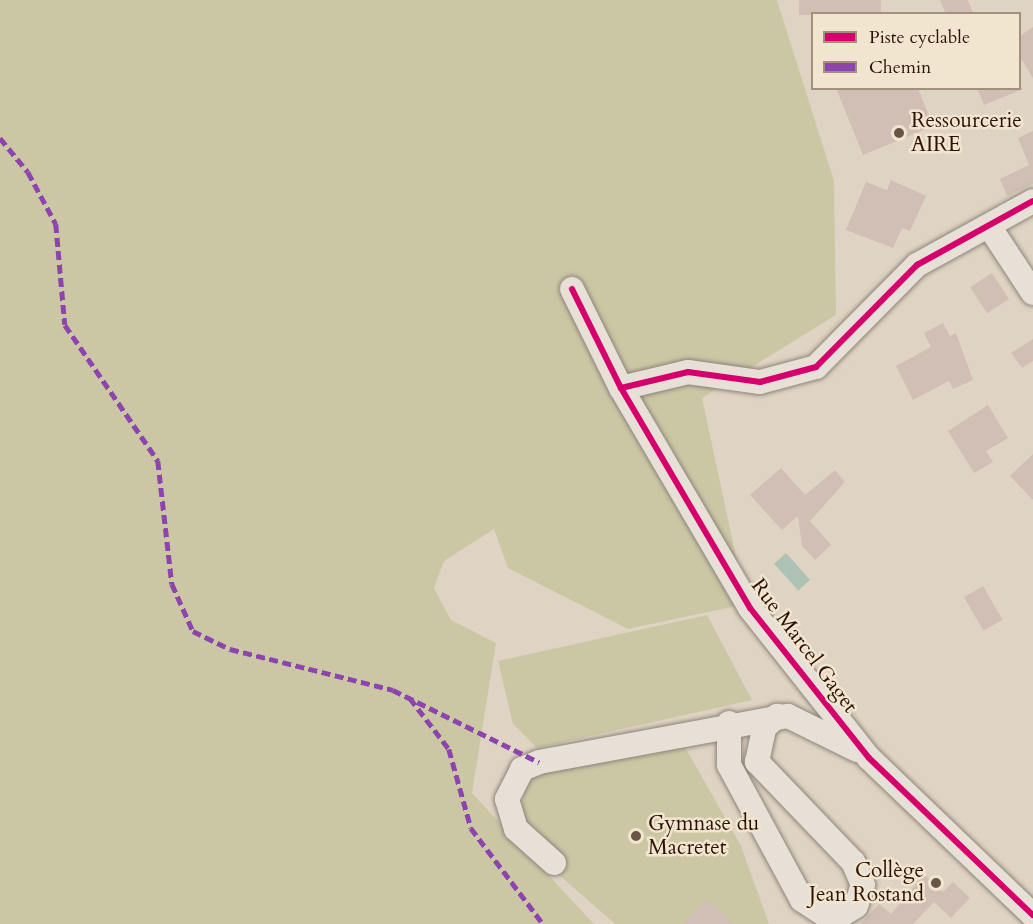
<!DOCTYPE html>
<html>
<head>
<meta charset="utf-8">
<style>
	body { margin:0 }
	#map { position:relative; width:1033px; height:924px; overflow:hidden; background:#dfd4c3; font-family:Cardo,serif }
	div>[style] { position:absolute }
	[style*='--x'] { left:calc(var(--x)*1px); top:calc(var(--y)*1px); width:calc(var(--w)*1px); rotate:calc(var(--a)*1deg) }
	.green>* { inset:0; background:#cbc7a5 }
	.water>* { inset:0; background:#adc2b5; transform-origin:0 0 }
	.building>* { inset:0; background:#d1beb4; transform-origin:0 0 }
	.roads { filter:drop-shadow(0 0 2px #8e8479) drop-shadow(0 0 2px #8e8479) }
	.minor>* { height:24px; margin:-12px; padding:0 12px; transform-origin:12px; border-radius:12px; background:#e6e0d7 }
	.quiet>* { height:4.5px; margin-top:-2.25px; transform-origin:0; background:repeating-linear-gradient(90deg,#8e44ad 0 9px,transparent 0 13.5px) }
	.cycleway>* { height:6px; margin:-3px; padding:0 3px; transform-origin:3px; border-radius:3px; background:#d6006c }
	.dots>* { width:16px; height:16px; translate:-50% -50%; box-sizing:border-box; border:3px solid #f2e5d0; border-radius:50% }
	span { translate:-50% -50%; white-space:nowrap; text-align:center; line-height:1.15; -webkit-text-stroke:5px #f2e5d0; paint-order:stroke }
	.poi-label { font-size:21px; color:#2a1101 }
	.left { translate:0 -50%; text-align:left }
	.right { translate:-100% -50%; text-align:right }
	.street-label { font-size:21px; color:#2a1101 }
	.legend { position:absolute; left:811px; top:12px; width:210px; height:78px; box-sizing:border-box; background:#f2e5d0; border:2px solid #a2907d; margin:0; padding:8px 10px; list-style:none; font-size:18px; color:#2a1101 }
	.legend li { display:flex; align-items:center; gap:12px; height:30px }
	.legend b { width:30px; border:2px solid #a2907d }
</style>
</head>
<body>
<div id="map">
	<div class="green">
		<i style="clip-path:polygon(0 0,777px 0,834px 181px,836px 315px,702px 398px,746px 604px,628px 629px,508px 568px,494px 529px,444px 561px,434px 588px,451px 620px,496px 643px,472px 793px,594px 924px,0 924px)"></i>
		<i style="clip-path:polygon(707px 615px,752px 700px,537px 748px,513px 724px,498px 661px)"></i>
		<i style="clip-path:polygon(684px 745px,741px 846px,769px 924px,615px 924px,550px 867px,520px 813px,526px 786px,540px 772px)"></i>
	</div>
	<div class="water">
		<i style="left:786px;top:553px;width:36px;height:16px;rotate:48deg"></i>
	</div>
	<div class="building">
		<i style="left:799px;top:0;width:82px;height:15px"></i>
		<i style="clip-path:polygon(940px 0,968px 0,973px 14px,946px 14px)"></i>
		<i style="clip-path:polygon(1033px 27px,1033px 78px,1020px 57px,1020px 36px)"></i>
		<i style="clip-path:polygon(836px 88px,918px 88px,933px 126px,863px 155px)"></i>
		<i style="clip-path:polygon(977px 88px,1022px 88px,1023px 89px,984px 105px)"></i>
		<i style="clip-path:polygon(1033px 131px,1033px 184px,1007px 196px,1000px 179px,1029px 165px,1018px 138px)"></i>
		<i style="clip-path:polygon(891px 180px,926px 196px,910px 231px,902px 228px,893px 248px,846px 230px,866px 182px,887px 190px)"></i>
		<i style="left:992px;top:273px;width:31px;height:26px;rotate:57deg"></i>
		<i style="clip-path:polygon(943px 323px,950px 336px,956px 333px,973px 380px,953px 389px,949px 381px,913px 400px,896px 366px,931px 347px,924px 333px)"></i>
		<i style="clip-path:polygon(1033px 339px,1033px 361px,1022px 368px,1011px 353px)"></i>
		<i style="clip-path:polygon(988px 405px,1008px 438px,986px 451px,993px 462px,974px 473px,948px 431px)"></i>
		<i style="clip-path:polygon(1033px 454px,1033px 500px,1010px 476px)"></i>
		<i style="clip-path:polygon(781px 468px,805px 495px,835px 470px,845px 482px,810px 521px,831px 545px,815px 560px,802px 546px,798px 516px,782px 530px,750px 495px)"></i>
		<i style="left:983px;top:586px;width:39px;height:22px;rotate:60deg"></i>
		<i style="clip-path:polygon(924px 874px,943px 892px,953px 882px,970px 898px,951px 918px,934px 902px,913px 924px,860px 924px,879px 904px,891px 914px)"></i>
		<i style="clip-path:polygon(707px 899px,734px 924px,683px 924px)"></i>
	</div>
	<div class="roads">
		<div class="minor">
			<i style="--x:989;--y:226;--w:80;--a:56.7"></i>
			<i style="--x:572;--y:289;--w:110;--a:63.7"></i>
			<i style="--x:621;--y:388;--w:255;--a:59.6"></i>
			<i style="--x:750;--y:608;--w:191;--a:51.6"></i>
			<i style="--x:869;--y:758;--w:227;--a:43.8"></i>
			<i style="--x:621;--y:388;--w:69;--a:-13.4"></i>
			<i style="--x:688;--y:372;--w:73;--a:7.9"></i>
			<i style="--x:760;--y:382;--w:58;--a:-15"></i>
			<i style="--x:816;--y:367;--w:144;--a:-45.3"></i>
			<i style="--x:917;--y:265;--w:132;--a:-28.9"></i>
			<i style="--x:729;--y:723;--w:42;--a:90"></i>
			<i style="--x:729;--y:765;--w:153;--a:61.6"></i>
			<i style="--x:802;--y:900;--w:27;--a:33"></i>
			<i style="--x:825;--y:915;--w:18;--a:-3"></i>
			<i style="--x:843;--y:914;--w:15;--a:-32"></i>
			<i style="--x:856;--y:906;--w:22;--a:-72"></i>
			<i style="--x:863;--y:885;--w:25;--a:-113"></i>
			<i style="--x:853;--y:862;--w:139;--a:-133.8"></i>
			<i style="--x:757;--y:762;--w:35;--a:-78"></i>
			<i style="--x:764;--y:728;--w:18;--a:-43"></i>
			<i style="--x:554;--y:863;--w:51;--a:-138.2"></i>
			<i style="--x:516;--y:829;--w:31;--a:-107"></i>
			<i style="--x:507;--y:799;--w:34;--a:-63"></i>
			<i style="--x:522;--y:769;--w:18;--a:-22"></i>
			<i style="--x:539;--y:762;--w:253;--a:-10.5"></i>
			<i style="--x:788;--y:716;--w:77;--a:26.2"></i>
		</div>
	</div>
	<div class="quiet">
		<i style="--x:0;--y:138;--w:44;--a:50.5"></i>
		<i style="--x:28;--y:172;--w:59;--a:61.7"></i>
		<i style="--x:56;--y:224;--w:101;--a:84.9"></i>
		<i style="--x:65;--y:325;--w:165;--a:55.6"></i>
		<i style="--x:158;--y:461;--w:124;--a:83.5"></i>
		<i style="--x:172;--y:584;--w:51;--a:65.9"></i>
		<i style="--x:193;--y:631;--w:41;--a:25.9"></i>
		<i style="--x:230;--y:649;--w:168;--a:14.1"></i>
		<i style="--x:393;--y:690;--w:163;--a:26.3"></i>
		<i style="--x:410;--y:698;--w:64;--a:52.6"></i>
		<i style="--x:449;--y:749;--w:82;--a:74.4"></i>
		<i style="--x:471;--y:828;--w:120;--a:53.1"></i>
	</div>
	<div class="cycleway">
		<i style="--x:572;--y:289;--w:110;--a:63.7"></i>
		<i style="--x:621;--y:388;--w:255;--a:59.6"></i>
		<i style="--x:750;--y:608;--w:191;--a:51.6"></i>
		<i style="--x:869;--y:758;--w:227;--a:43.8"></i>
		<i style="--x:621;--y:388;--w:69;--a:-13.4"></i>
		<i style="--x:688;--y:372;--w:73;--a:7.9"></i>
		<i style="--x:760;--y:382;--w:58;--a:-15"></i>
		<i style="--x:816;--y:367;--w:144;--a:-45.3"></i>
		<i style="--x:917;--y:265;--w:132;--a:-28.9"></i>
	</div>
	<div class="dots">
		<i style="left:899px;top:133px;background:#695545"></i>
		<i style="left:636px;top:836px;background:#695545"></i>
		<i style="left:936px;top:883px;background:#695545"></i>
	</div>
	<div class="poi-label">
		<span class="left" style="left:911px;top:133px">Ressourcerie<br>AIRE</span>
		<span class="left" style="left:648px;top:836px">Gymnase du<br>Macretet</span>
		<span class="right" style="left:924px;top:883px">Collège<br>Jean Rostand</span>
	</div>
	<div class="street-label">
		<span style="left:804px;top:646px;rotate:53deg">Rue Marcel Gaget</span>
	</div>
	<ul class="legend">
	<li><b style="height:8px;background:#d6006c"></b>Piste cyclable</li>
	<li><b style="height:8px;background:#8e44ad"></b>Chemin</li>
	</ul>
</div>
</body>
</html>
